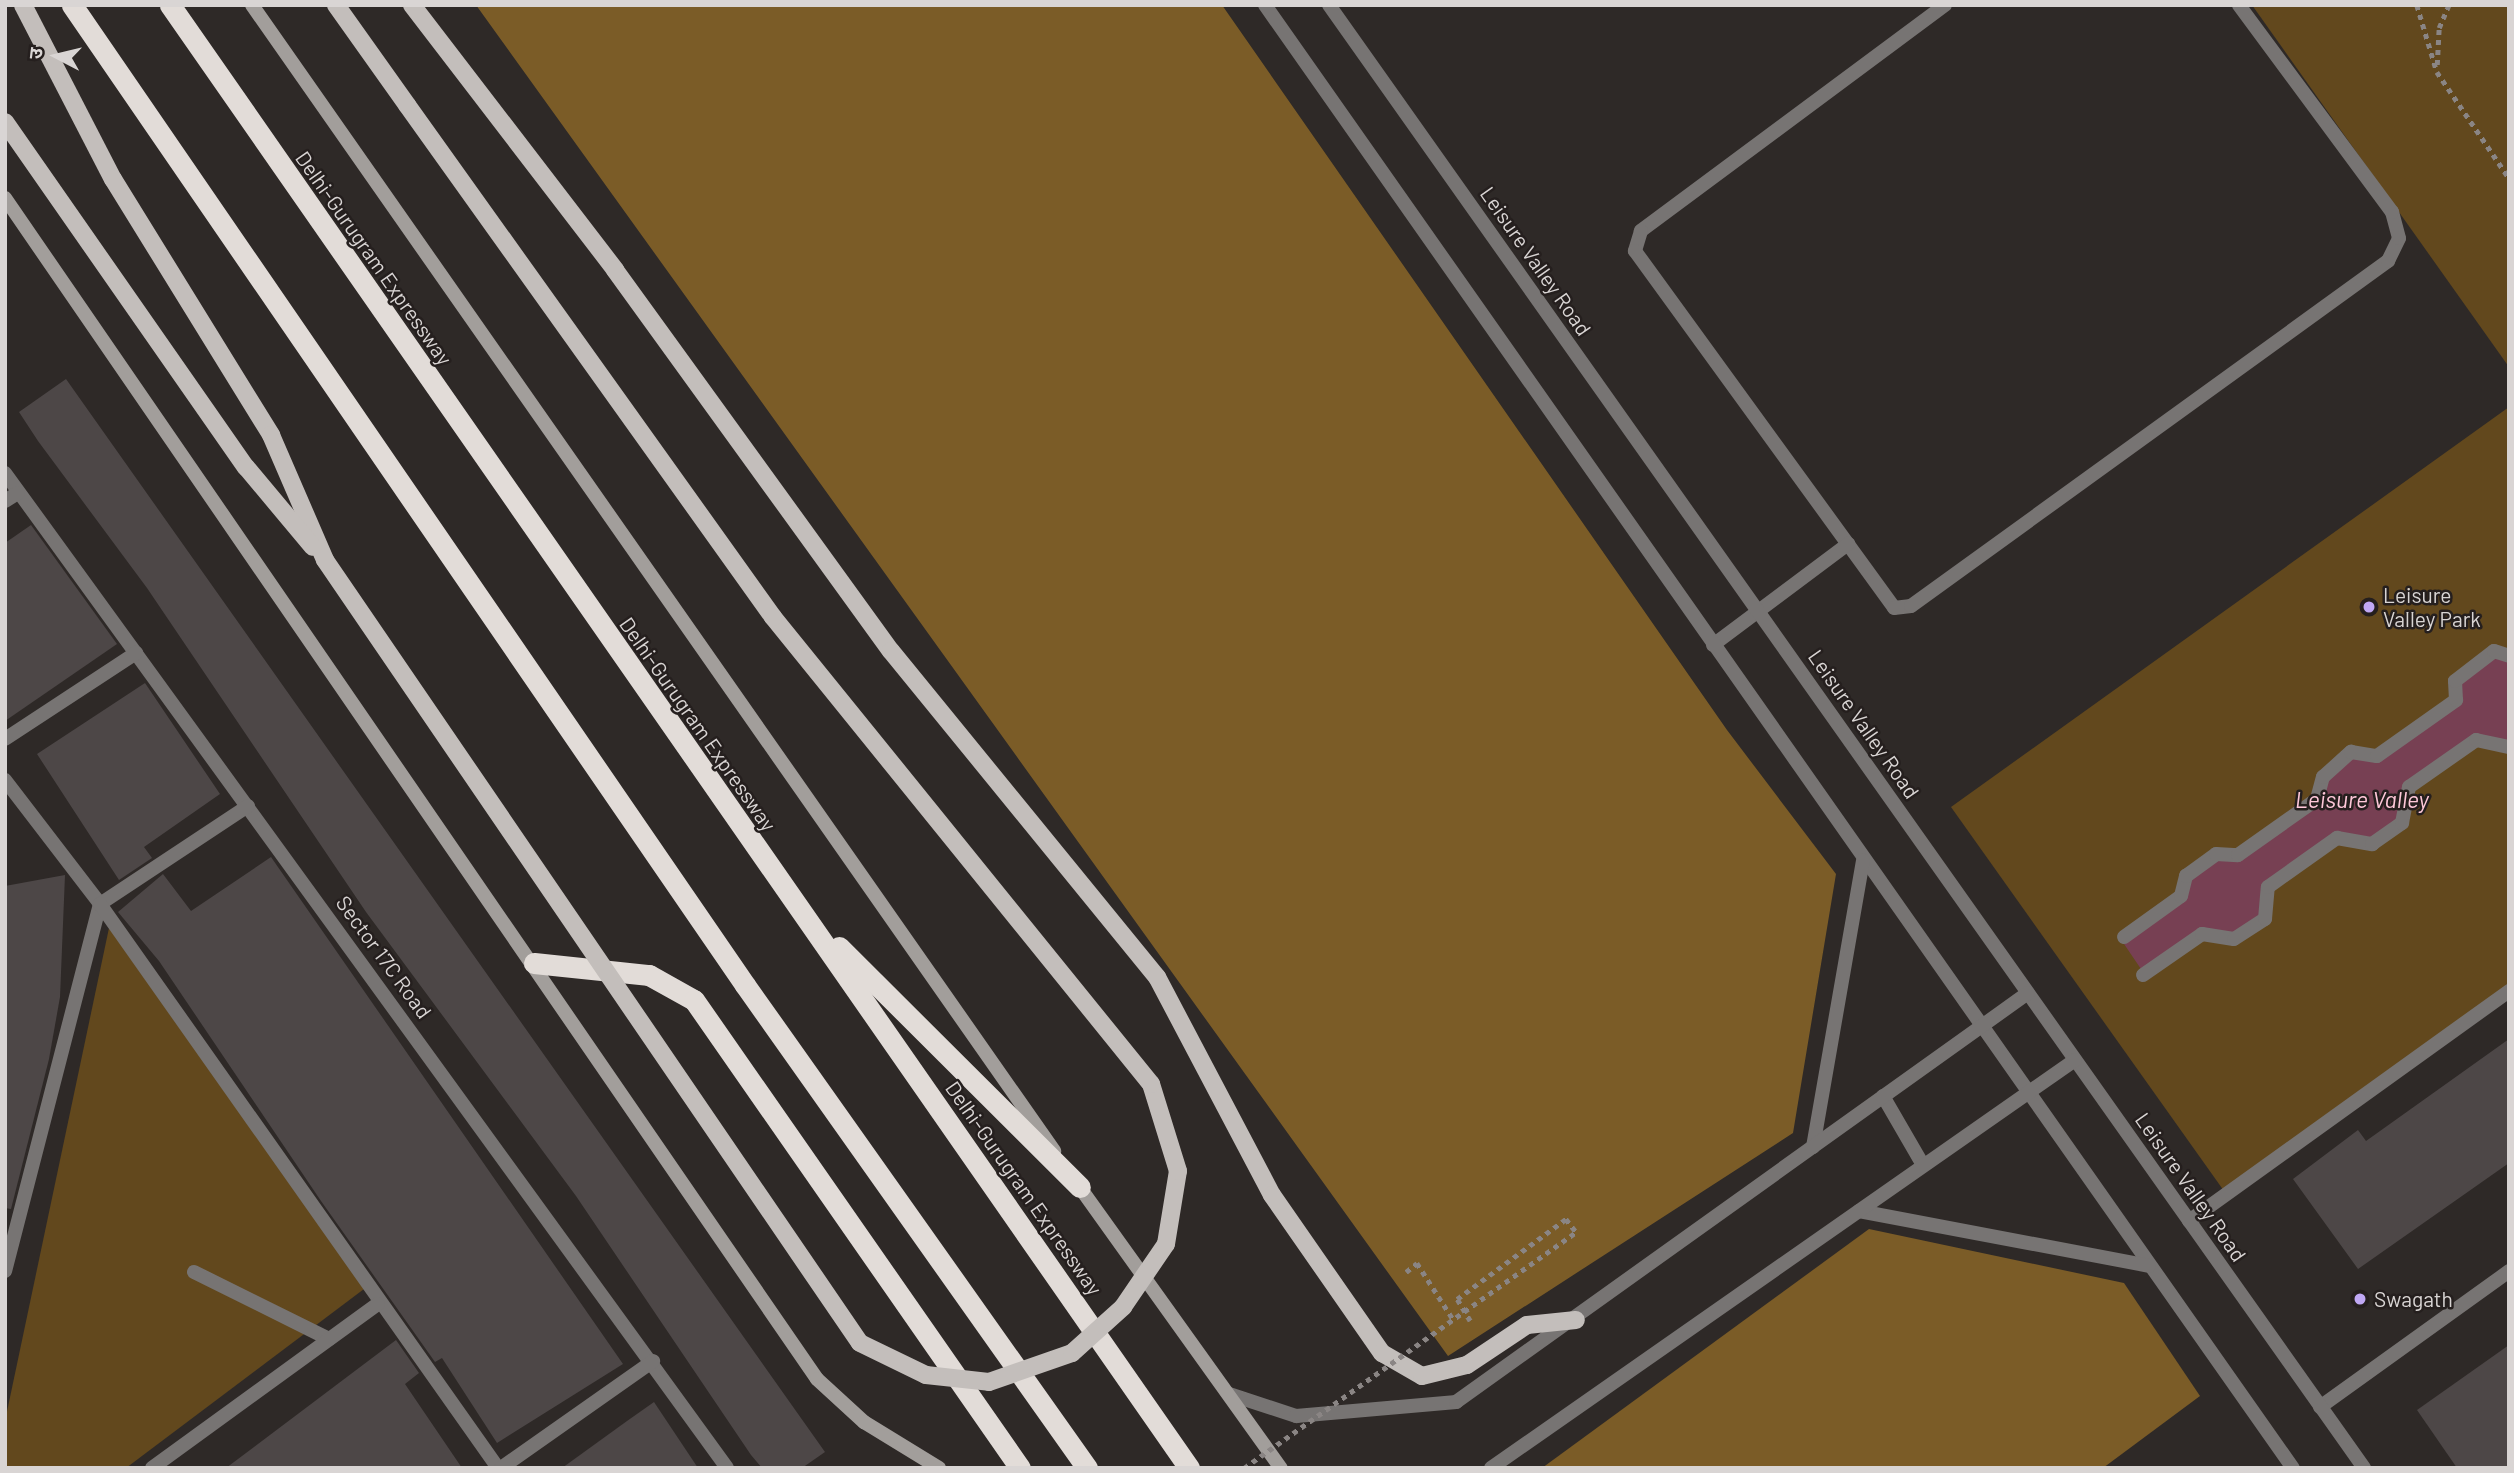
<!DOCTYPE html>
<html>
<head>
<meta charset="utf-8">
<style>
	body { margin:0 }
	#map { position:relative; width:2514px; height:1473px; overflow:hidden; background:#2e2927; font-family:Barlow,"Noto Sans Devanagari",sans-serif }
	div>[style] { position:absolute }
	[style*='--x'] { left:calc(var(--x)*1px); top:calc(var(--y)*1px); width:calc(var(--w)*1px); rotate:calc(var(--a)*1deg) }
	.green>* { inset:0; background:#62481d }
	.forest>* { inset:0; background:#7b5c27 }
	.water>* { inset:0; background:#774053 }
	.building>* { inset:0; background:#4d4747 }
	.path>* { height:4.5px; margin-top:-2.25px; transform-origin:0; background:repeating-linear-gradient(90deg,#8a8584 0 5px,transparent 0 10px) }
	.service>* { height:14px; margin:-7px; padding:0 7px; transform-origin:7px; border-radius:7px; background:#777473 }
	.pedestrian>* { height:14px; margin:-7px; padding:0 7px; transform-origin:7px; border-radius:7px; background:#777473 }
	.minor>* { height:14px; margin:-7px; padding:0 7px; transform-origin:7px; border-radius:7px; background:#777473 }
	.tertiary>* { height:14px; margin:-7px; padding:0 7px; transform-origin:7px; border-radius:7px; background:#777473 }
	.secondary>* { height:14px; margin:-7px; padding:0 7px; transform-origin:7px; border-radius:7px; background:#a29e9b }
	.primary>* { height:18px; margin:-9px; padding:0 9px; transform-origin:9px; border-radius:9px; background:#c3bebb }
	.motorway>* { height:21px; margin:-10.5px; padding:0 10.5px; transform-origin:10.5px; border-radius:10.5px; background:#e2dcd8 }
	.path-bridge>* { height:4.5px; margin-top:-2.25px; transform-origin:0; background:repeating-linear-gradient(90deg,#8a8584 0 5px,transparent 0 10px) }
	.primary-bridge>* { height:18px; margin:-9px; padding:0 9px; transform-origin:9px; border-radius:9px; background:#c3bebb }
	.dots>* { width:19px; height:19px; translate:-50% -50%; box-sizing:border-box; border:4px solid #251f1e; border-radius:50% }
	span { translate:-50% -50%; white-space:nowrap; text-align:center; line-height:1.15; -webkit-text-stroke:5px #251f1e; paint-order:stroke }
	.street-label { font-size:21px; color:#d9d5d4 }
	.poi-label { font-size:21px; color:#d9d5d4 }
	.left { translate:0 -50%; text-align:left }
	.water-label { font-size:23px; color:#ffc8d9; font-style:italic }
	.frame { position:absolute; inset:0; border:7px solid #d9d5d4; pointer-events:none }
	.north { position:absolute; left:21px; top:21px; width:70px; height:70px; -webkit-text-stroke:5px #251f1e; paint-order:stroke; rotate:277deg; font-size:19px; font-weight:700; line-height:28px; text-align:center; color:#d9d5d4 }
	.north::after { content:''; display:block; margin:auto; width:24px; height:32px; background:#d9d5d4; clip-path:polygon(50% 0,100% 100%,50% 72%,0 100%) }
</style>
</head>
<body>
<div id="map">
	<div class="green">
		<i style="clip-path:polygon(2252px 5px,2509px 5px,2509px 367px)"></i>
		<i style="clip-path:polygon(2509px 407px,2509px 987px,2224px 1191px,1951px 807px)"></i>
		<i style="clip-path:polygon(109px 928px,364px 1289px,126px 1468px,5px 1468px,5px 1421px)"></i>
	</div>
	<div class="forest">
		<i style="clip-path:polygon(476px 5px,1222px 5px,1727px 730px,1836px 874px,1793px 1133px,1448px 1356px)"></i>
		<i style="clip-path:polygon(1869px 1229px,2124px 1283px,2200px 1396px,2103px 1468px,1542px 1468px)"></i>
	</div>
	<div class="water">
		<i style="clip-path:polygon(2494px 651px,2509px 656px,2509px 747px,2476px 740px,2409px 787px,2402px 823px,2372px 844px,2337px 838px,2268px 887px,2265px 919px,2234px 939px,2202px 934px,2143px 972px,2122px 941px,2181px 896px,2186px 876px,2216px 854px,2238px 855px,2317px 799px,2323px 777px,2351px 752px,2378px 756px,2455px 701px,2455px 681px)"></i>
	</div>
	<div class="building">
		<i style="clip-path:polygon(66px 379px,825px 1452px,802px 1468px,762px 1468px,751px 1455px,576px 1196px,366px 912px,147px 588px,38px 441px,19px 412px)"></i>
		<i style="clip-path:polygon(31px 525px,117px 644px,5px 721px,5px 543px)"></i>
		<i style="clip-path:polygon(145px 683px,220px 794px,144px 847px,152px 858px,119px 880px,37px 754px)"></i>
		<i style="clip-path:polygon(271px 857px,623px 1364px,497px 1443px,442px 1358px,435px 1362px,321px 1201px,159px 961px,118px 912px,163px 874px,191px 911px)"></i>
		<i style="clip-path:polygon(65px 875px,60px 997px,49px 1059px,11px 1209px,5px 1208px,5px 886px)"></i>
		<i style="clip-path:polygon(2509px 1039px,2509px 1163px,2358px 1269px,2293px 1179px,2358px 1130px,2366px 1141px)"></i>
		<i style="clip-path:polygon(396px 1340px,419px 1373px,405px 1384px,462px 1468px,226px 1468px)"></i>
		<i style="clip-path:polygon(2509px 1345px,2509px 1468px,2457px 1468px,2417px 1410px)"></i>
		<i style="clip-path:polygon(654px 1402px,698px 1468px,562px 1468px,627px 1421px)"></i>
	</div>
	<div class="path">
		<i style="--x:2417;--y:5;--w:70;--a:73.4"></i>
		<i style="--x:2437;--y:72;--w:128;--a:55.8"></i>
		<i style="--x:2437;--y:65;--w:37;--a:-87"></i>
		<i style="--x:2439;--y:28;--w:25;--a:-67"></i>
		<i style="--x:1406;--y:1272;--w:14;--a:-39"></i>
		<i style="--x:1417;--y:1263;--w:67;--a:57.3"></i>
		<i style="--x:1470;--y:1321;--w:26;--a:-121"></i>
		<i style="--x:1457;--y:1299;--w:135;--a:-36.3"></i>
		<i style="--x:1566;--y:1219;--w:16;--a:52"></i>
	</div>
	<div class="service">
		<i style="--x:1945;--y:5;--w:379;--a:143.4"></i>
		<i style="--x:1641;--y:231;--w:21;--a:107"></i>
		<i style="--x:1635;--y:251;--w:441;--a:54"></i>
		<i style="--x:1894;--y:608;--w:17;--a:-7"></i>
		<i style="--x:1911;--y:606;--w:589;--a:-35.88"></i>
		<i style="--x:2388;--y:261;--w:25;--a:-64"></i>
		<i style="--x:2399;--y:238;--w:27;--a:-105"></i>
		<i style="--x:2392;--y:212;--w:257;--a:-126.5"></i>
		<i style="--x:1713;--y:645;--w:169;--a:-36.8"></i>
		<i style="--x:2189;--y:1221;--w:394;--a:-35.7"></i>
		<i style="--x:194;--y:1272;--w:151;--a:26.4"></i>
	</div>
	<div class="pedestrian">
		<i style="--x:2124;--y:937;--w:70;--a:-35.7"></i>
		<i style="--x:2181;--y:896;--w:21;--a:-76"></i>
		<i style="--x:2186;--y:876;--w:37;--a:-36"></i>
		<i style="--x:2216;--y:854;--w:22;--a:3"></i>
		<i style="--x:2238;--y:855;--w:97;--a:-35.3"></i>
		<i style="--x:2317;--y:799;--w:23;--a:-75"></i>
		<i style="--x:2323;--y:777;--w:38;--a:-42"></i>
		<i style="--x:2351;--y:752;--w:26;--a:9"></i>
		<i style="--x:2377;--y:756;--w:97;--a:-35.3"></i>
		<i style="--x:2456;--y:700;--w:19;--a:-93"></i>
		<i style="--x:2455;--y:681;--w:49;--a:-37.6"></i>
		<i style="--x:2494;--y:651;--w:16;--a:18"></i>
		<i style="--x:2143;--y:975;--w:72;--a:-34.8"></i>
		<i style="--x:2202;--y:934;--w:32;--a:9"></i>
		<i style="--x:2234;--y:939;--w:37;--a:-33"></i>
		<i style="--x:2265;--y:919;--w:32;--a:-85"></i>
		<i style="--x:2268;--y:887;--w:85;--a:-35.4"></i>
		<i style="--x:2337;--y:838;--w:36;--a:10"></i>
		<i style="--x:2372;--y:844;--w:37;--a:-35"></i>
		<i style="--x:2402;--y:823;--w:37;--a:-79"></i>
		<i style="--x:2409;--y:787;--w:82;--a:-35"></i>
		<i style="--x:2476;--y:740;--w:34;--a:12"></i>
	</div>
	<div class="minor">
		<i style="--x:5;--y:473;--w:1229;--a:54.03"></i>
		<i style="--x:5;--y:501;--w:15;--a:-32"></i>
		<i style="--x:5;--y:739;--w:157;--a:-33.3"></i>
		<i style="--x:5;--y:780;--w:156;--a:52.5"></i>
		<i style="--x:100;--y:904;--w:379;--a:104.5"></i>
		<i style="--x:248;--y:806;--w:178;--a:146.5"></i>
		<i style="--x:100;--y:904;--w:690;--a:54.79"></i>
		<i style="--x:2320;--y:1407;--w:233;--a:-35.7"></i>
		<i style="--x:152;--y:1468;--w:279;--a:-36"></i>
		<i style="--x:501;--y:1468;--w:186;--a:-35.1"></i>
	</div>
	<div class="tertiary">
		<i style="--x:1265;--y:5;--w:1788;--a:54.91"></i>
		<i style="--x:1329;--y:5;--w:1792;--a:54.72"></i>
		<i style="--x:1883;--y:1096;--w:80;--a:59.9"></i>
		<i style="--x:1813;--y:1147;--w:291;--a:-80.1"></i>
		<i style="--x:1859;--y:1211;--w:295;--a:10.7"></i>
		<i style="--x:1229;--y:1394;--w:71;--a:18.2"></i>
		<i style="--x:1296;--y:1416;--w:161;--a:-5"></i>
		<i style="--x:1456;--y:1402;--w:703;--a:-35.57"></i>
		<i style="--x:1491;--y:1468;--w:712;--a:-34.94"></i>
	</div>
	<div class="secondary">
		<i style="--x:252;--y:5;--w:1399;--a:55.01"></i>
		<i style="--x:5;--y:198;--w:1433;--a:55.49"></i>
		<i style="--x:817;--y:1379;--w:64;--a:42.5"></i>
		<i style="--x:864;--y:1422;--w:88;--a:31.5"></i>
		<i style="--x:1076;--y:1182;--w:352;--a:54.4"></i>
	</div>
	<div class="primary">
		<i style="--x:23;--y:5;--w:196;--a:62.7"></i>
		<i style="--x:113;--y:179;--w:301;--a:58.3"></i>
		<i style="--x:271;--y:435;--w:136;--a:66.6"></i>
		<i style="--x:336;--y:5;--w:123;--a:54.6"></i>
		<i style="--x:412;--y:5;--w:334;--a:52.5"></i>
		<i style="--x:615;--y:270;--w:470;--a:54.1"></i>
		<i style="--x:891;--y:651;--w:421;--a:50.8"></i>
		<i style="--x:1157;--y:977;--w:246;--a:62.2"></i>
		<i style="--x:1272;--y:1195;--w:193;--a:55.2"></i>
		<i style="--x:1382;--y:1353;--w:46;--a:29.9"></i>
		<i style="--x:1422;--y:1376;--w:46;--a:-13.7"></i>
		<i style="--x:1467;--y:1365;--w:72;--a:-33.7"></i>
		<i style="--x:1527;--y:1325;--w:49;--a:-5.8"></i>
		<i style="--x:5;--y:122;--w:421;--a:55.1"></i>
		<i style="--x:246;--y:467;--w:104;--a:50.1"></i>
	</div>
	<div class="motorway">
		<i style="--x:72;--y:5;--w:1189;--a:55.52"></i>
		<i style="--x:745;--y:985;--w:592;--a:54.7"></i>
		<i style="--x:170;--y:5;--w:1783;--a:55.14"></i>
		<i style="--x:839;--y:947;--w:340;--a:44.9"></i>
		<i style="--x:534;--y:963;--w:116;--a:6"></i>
		<i style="--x:649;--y:975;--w:51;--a:29.1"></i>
		<i style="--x:694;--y:1000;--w:570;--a:55.14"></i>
	</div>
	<div class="path-bridge">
		<i style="--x:1244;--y:1468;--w:407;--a:-35.4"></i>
	</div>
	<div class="primary-bridge">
		<i style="--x:325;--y:560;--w:948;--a:55.66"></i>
		<i style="--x:860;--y:1343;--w:73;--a:25.9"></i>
		<i style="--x:926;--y:1375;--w:63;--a:6.3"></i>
		<i style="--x:989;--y:1382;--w:88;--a:-19.3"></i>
		<i style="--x:1072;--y:1353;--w:69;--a:-42"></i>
		<i style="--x:1123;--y:1307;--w:76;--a:-55.7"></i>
		<i style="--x:1166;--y:1244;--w:74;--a:-80.7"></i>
		<i style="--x:1178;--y:1171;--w:91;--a:-107.2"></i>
		<i style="--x:1151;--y:1084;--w:601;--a:-128.99"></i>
		<i style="--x:773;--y:617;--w:629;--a:-125.56"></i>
	</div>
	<div class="dots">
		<i style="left:2369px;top:607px;background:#c0a8f4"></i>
		<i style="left:2360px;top:1299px;background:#c0a8f4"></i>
	</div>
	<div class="street-label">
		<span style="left:374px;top:258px;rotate:55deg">Delhi-Gurugram Expressway</span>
		<span style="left:1536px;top:261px;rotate:55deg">Leisure Valley Road</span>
		<span style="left:698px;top:724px;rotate:55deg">Delhi-Gurugram Expressway</span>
		<span style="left:1864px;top:724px;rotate:55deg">Leisure Valley Road</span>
		<span style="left:384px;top:957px;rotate:54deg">Sector 17C Road</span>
		<span style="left:2191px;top:1187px;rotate:55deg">Leisure Valley Road</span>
		<span style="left:1024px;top:1188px;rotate:55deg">Delhi-Gurugram Expressway</span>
	</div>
	<div class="poi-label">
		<span class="left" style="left:2383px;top:607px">Leisure<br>Valley Park</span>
		<span class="left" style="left:2374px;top:1299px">Swagath</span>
	</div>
	<div class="water-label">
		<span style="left:2362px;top:799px">Leisure Valley</span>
	</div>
	<div class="frame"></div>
	<div class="north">उ</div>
</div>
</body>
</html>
